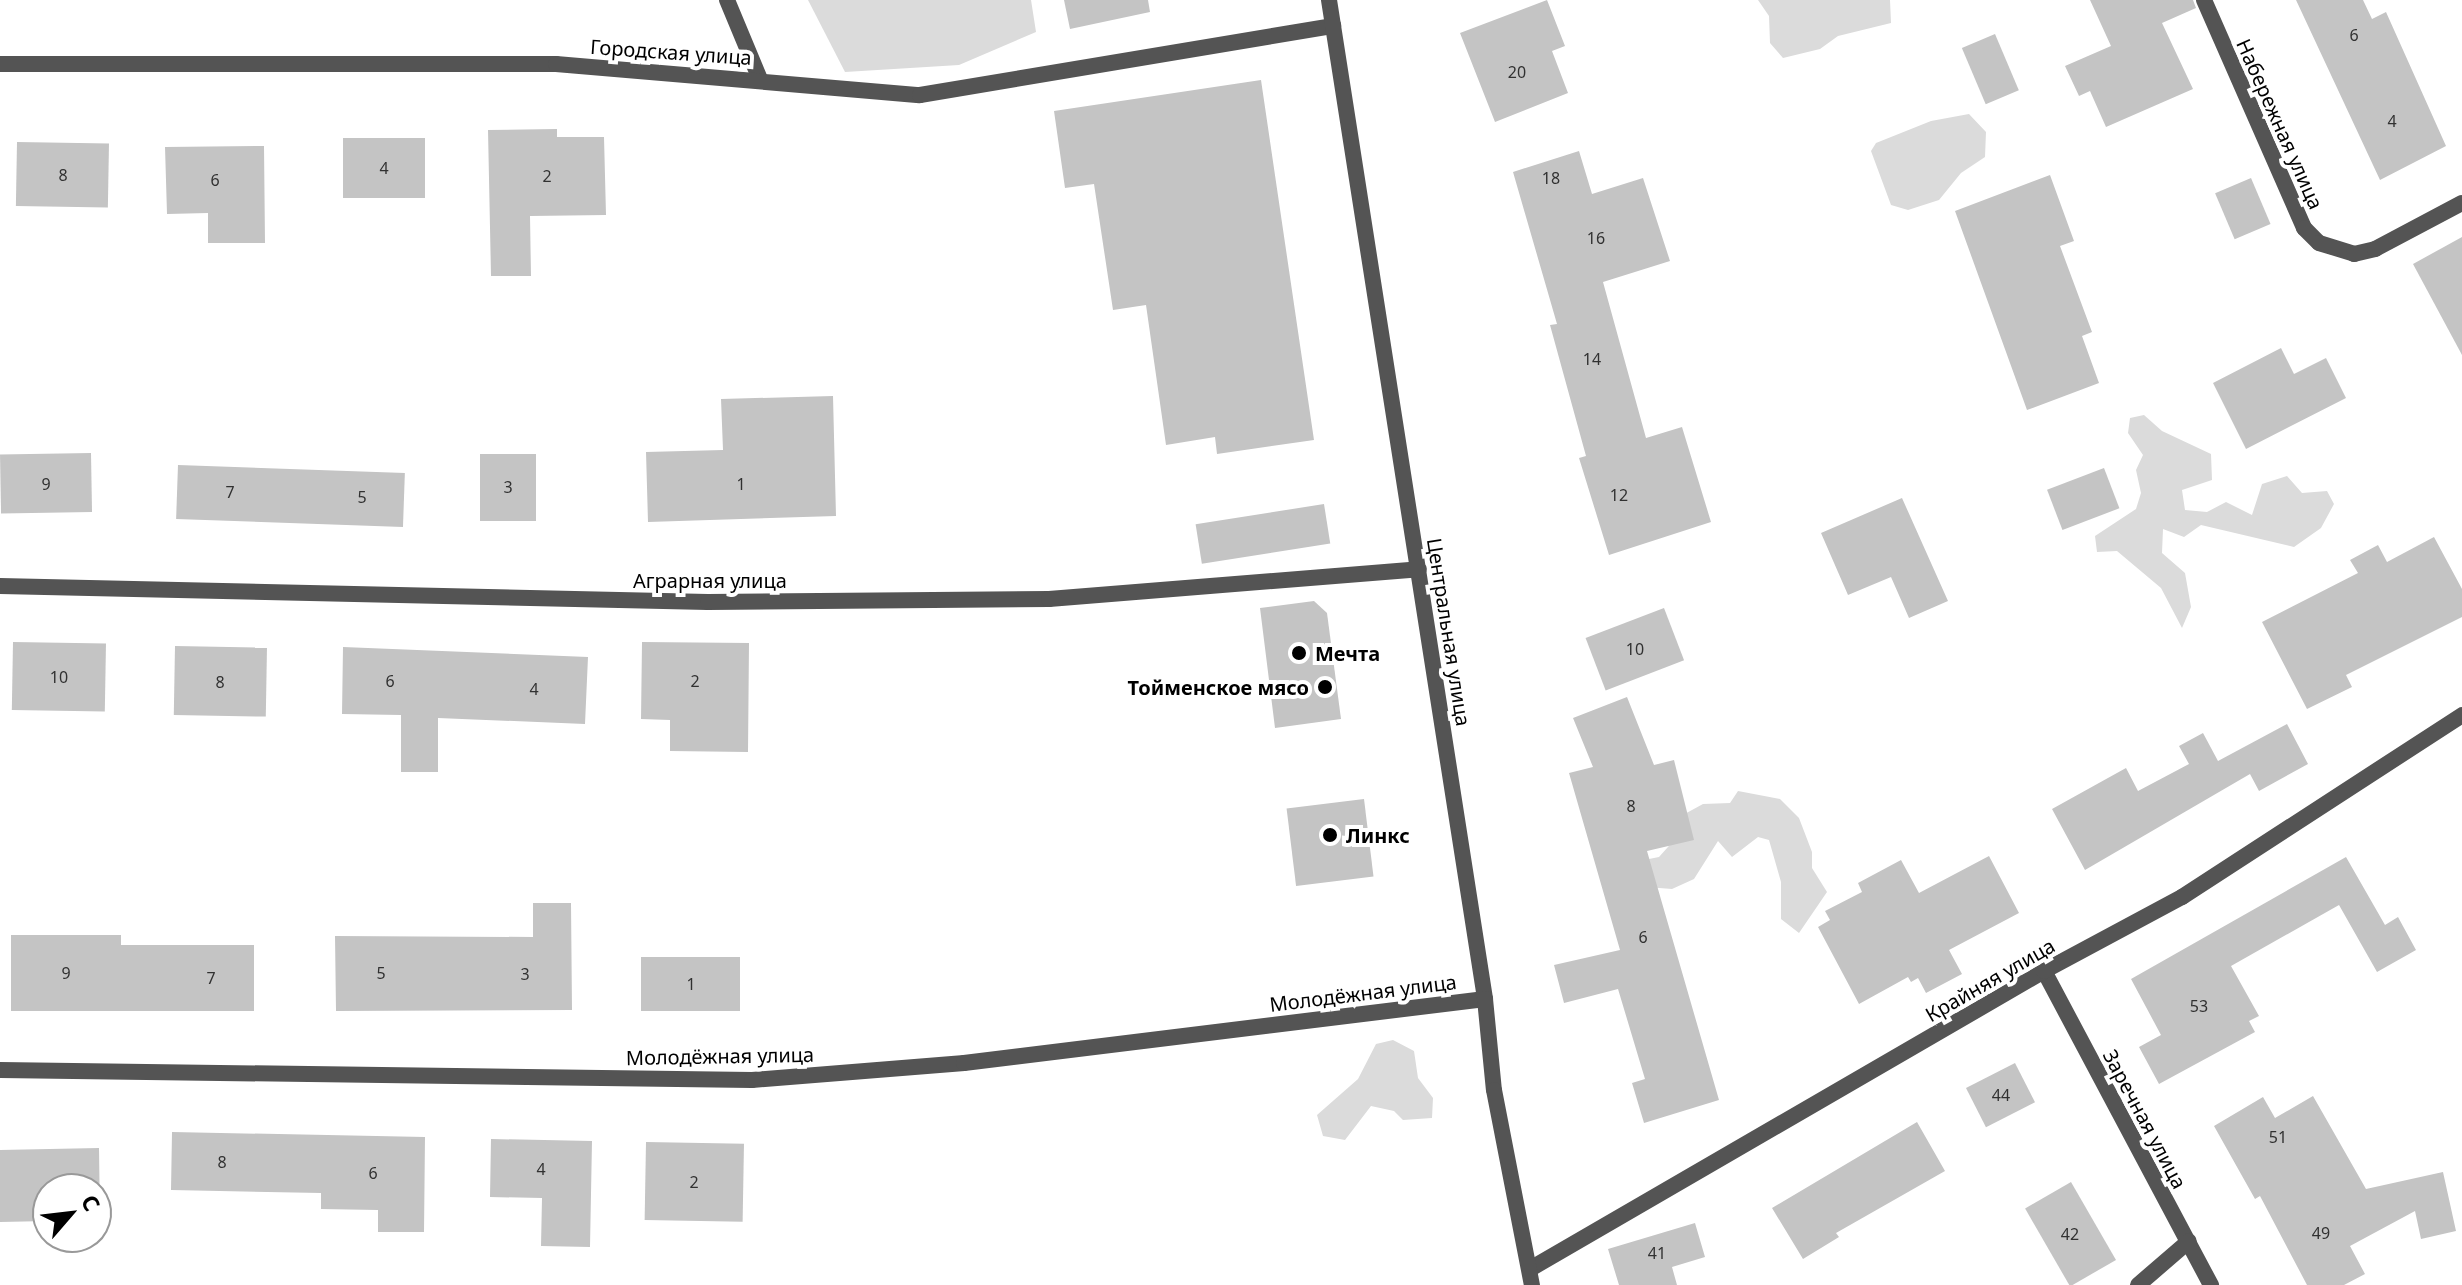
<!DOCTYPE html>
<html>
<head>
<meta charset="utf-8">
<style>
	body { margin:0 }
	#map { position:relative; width:2462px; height:1285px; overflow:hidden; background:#fff; font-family:"Noto Sans",sans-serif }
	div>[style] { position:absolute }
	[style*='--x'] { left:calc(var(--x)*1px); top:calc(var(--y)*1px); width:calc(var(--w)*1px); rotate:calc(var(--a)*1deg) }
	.green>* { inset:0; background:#dbdbdb }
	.building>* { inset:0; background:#c4c4c4; transform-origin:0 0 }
	.minor>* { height:16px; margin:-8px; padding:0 8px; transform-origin:8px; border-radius:8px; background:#545454 }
	.tertiary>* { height:16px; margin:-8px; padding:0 8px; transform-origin:8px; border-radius:8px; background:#545454 }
	.dots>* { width:22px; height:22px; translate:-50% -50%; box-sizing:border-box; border:4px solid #fff; border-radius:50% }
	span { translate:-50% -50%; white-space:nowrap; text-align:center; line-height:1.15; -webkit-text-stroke:8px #fff; paint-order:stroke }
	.number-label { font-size:16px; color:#313131 }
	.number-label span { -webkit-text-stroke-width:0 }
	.street-label { font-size:20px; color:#000 }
	.poi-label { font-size:20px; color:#000; font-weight:700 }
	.left { translate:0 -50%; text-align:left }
	.right { translate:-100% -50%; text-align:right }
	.north { position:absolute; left:32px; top:1173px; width:80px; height:80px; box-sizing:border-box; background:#fff; border:2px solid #999; border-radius:50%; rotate:62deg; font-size:22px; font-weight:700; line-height:32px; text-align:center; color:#000 }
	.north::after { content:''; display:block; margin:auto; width:28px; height:36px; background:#000; clip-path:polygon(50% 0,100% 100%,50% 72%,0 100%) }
</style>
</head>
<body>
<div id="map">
	<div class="green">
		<i style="clip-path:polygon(808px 0,1031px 0,1036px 32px,959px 65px,845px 72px)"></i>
		<i style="clip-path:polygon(1758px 0,1890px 0,1891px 23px,1838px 36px,1820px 49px,1783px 58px,1770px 43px,1769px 16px)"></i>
		<i style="clip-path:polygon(1969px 114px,1986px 132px,1985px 157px,1961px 173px,1939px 200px,1908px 210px,1891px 205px,1871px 151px,1876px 143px,1931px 121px)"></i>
		<i style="clip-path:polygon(2144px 415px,2162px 431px,2211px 454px,2212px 480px,2182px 490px,2185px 510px,2207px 512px,2226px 502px,2252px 515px,2262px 484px,2287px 476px,2302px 493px,2327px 491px,2334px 504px,2321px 528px,2294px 547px,2201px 525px,2184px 537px,2163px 529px,2162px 553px,2185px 573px,2191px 607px,2182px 628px,2161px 588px,2117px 551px,2097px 552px,2095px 536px,2136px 509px,2141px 493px,2136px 470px,2143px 455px,2128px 433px,2130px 418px)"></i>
		<i style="clip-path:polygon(1738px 791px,1780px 799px,1799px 818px,1812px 852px,1812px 868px,1827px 892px,1799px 933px,1781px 919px,1781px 882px,1769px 840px,1758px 837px,1732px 857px,1718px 841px,1694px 879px,1672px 889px,1634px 886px,1634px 862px,1659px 857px,1676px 838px,1681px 816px,1703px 804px,1730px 803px)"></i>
		<i style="clip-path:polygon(1393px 1040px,1414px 1051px,1418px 1078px,1433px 1098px,1432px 1118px,1403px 1120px,1394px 1111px,1371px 1106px,1345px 1140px,1323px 1136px,1317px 1115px,1358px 1079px,1376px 1044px)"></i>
	</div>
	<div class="building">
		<i style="clip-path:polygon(1064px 0,1148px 0,1150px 12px,1070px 29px)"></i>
		<i style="clip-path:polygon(1547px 0,1565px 46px,1552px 51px,1568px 93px,1495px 122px,1460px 33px)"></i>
		<i style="clip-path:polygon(2090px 0,2193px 0,2196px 8px,2162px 23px,2193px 89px,2106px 127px,2090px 91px,2079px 96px,2065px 66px,2111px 46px)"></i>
		<i style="clip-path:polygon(2296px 0,2363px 0,2372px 19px,2386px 12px,2446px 146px,2380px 180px)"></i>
		<i style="left:1995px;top:34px;width:61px;height:36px;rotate:67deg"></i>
		<i style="clip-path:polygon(1261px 80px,1314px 440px,1217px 454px,1215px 437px,1166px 445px,1146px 305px,1113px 310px,1094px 184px,1065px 188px,1054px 111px)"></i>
		<i style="clip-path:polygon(557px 129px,557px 137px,604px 137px,606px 215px,530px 216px,531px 276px,491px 276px,488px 130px)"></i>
		<i style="left:343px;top:138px;width:82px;height:60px"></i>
		<i style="left:17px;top:142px;width:92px;height:64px;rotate:1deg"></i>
		<i style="clip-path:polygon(264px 146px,265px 243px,208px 243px,208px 213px,167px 214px,165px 147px)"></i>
		<i style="clip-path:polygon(1579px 151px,1592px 194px,1643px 178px,1670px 261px,1603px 282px,1646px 438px,1682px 427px,1711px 522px,1609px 555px,1579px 458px,1586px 456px,1550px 325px,1557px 324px,1513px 172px)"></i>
		<i style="clip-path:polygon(2050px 175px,2074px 241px,2060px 246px,2092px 332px,2082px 336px,2099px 383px,2027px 410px,1955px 211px)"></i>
		<i style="left:2251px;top:178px;width:50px;height:39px;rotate:67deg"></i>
		<i style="clip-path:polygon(2462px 237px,2462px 355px,2413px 264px)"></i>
		<i style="clip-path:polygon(2281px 348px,2294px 374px,2326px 358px,2346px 398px,2246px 449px,2213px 383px)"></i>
		<i style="clip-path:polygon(833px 396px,836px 516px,648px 522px,646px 452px,723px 450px,721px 399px)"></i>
		<i style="left:91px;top:453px;width:59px;height:91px;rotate:89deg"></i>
		<i style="left:480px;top:454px;width:56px;height:67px"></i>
		<i style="left:178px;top:465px;width:227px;height:54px;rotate:2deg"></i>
		<i style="left:2104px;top:468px;width:43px;height:61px;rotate:69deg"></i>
		<i style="clip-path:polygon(1902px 498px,1948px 601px,1909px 618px,1891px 577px,1848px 595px,1821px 533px)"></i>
		<i style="left:1324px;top:504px;width:40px;height:130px;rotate:81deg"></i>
		<i style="clip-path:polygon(2434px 537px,2462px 589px,2462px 617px,2346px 675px,2352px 687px,2307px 709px,2262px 622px,2358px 573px,2350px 560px,2378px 545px,2387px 562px)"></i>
		<i style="clip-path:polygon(1314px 601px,1327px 613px,1341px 719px,1275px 728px,1260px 608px)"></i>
		<i style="left:1664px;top:608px;width:56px;height:84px;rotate:69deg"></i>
		<i style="left:13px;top:642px;width:93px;height:68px;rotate:1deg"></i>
		<i style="clip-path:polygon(642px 642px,749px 643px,748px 752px,670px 751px,670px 720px,641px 719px)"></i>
		<i style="left:175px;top:646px;width:92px;height:69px;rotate:1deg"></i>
		<i style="clip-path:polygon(343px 647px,588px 657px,585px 724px,438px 718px,438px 772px,401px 772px,401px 715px,342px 714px)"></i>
		<i style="clip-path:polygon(1627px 697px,1654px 765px,1674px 760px,1694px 840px,1647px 851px,1719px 1100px,1644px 1123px,1632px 1083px,1645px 1079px,1618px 989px,1564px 1003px,1554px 965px,1620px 950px,1569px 773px,1593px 767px,1573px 718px)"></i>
		<i style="clip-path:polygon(2287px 724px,2308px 764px,2259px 791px,2250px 774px,2085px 870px,2052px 809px,2126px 768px,2138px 791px,2189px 764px,2179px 746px,2203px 733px,2218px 761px)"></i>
		<i style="left:1364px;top:799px;width:78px;height:78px;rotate:83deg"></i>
		<i style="clip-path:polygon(1989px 856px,2019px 913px,1949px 950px,1962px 974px,1926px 993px,1918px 978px,1911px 982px,1908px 977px,1859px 1004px,1818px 927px,1830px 920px,1825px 911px,1862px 892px,1858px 883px,1901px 860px,1919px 893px)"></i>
		<i style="clip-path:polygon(2346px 857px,2385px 925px,2398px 917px,2416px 950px,2377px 972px,2339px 905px,2231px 966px,2259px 1016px,2249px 1021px,2255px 1032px,2159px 1084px,2139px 1047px,2161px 1035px,2131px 979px)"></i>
		<i style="clip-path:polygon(533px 903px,571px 903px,572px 1010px,336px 1011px,335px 936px,533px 937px)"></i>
		<i style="clip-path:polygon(11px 935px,121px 935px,121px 945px,254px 945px,254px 1011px,11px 1011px)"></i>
		<i style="left:641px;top:957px;width:99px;height:54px"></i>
		<i style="left:2015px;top:1063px;width:44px;height:55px;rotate:63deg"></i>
		<i style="clip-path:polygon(2313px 1096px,2366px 1189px,2443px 1172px,2456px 1231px,2421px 1239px,2415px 1211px,2350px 1246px,2365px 1274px,2344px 1285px,2307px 1285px,2260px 1196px,2255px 1199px,2214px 1126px,2263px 1097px,2275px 1118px)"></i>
		<i style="clip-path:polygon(1917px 1122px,1945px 1171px,1836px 1233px,1839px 1237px,1803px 1259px,1772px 1208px)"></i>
		<i style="clip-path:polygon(172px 1132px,425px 1137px,424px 1232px,378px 1232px,378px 1210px,321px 1209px,321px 1193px,171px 1190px)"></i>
		<i style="clip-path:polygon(491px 1139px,592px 1141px,590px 1247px,541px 1246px,542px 1198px,490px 1197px)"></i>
		<i style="left:646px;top:1142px;width:98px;height:78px;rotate:1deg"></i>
		<i style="clip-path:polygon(99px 1148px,100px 1220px,96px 1220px,96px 1189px,48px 1189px,48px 1221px,0 1222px,0 1150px)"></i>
		<i style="left:2071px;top:1182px;width:90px;height:53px;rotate:60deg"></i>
		<i style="clip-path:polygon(1695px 1223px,1705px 1257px,1672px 1267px,1677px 1285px,1619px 1285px,1608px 1249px)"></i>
	</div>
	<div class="minor">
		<i style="--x:727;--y:0;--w:83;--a:67.4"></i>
		<i style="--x:2204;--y:0;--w:249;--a:66.3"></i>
		<i style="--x:2304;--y:228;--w:21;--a:45"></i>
		<i style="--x:2319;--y:243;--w:37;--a:17"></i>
		<i style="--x:2354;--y:254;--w:22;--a:-13"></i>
		<i style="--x:2375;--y:249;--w:98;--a:-27.9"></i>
		<i style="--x:0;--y:64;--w:556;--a:0"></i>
		<i style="--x:556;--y:64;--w:365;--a:4.9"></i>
		<i style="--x:920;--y:95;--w:419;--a:-9.5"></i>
		<i style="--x:0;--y:586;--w:708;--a:1.29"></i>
		<i style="--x:708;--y:602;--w:341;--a:-0.5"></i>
		<i style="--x:1049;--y:599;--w:371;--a:-4.6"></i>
		<i style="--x:2044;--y:971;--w:356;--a:62"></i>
		<i style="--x:0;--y:1070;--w:752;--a:0.76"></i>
		<i style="--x:752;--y:1080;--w:213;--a:-4.6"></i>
		<i style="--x:964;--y:1063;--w:525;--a:-7"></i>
		<i style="--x:1530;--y:1269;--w:594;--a:-30.1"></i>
		<i style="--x:2044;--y:971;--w:157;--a:-28.2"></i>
		<i style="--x:2182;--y:897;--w:334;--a:-33"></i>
		<i style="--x:2138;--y:1285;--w:67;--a:-40.8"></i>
	</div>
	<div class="tertiary">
		<i style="--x:1329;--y:0;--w:1011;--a:81.12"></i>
		<i style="--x:1485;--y:999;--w:91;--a:84.4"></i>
		<i style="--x:1494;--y:1090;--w:199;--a:79"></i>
	</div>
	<div class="dots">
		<i style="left:1299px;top:653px;background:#000"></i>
		<i style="left:1325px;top:687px;background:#000"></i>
		<i style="left:1330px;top:835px;background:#000"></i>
	</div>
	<div class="number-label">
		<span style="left:2354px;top:35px">6</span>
		<span style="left:1517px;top:72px">20</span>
		<span style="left:2392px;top:121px">4</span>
		<span style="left:384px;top:168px">4</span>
		<span style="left:63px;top:175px">8</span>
		<span style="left:547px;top:176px">2</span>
		<span style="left:1551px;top:178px">18</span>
		<span style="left:215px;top:180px">6</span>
		<span style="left:1596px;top:238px">16</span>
		<span style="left:1592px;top:359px">14</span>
		<span style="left:46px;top:484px">9</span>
		<span style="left:741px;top:484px">1</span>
		<span style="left:508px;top:487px">3</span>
		<span style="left:230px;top:492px">7</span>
		<span style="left:1619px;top:495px">12</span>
		<span style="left:362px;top:497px">5</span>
		<span style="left:1635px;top:649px">10</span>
		<span style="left:59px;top:677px">10</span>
		<span style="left:390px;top:681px">6</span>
		<span style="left:695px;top:681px">2</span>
		<span style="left:220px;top:682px">8</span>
		<span style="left:534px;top:689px">4</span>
		<span style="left:1631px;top:806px">8</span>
		<span style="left:1643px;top:937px">6</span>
		<span style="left:66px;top:973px">9</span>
		<span style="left:381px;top:973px">5</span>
		<span style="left:525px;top:974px">3</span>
		<span style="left:211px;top:978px">7</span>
		<span style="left:691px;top:984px">1</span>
		<span style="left:2199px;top:1006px">53</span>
		<span style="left:2001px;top:1095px">44</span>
		<span style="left:2278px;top:1137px">51</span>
		<span style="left:222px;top:1162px">8</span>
		<span style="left:541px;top:1169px">4</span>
		<span style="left:373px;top:1173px">6</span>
		<span style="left:694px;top:1182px">2</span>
		<span style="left:2321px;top:1233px">49</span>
		<span style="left:2070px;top:1234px">42</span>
		<span style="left:1657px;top:1253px">41</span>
	</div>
	<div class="street-label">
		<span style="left:671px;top:52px;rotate:4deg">Городская улица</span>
		<span style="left:2280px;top:124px;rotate:66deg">Набережная улица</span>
		<span style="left:710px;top:580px">Аграрная улица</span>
		<span style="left:1449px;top:632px;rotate:81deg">Центральная улица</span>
		<span style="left:1990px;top:980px;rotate:-30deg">Крайняя улица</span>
		<span style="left:1363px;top:993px;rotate:-7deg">Молодёжная улица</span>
		<span style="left:720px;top:1056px;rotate:-1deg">Молодёжная улица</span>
		<span style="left:2145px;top:1119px;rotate:62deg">Заречная улица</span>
	</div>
	<div class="poi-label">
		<span class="left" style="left:1315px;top:653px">Мечта</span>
		<span class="right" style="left:1309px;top:687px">Тойменское мясо</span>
		<span class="left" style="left:1346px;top:835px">Линкс</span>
	</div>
	<div class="north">С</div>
</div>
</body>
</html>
